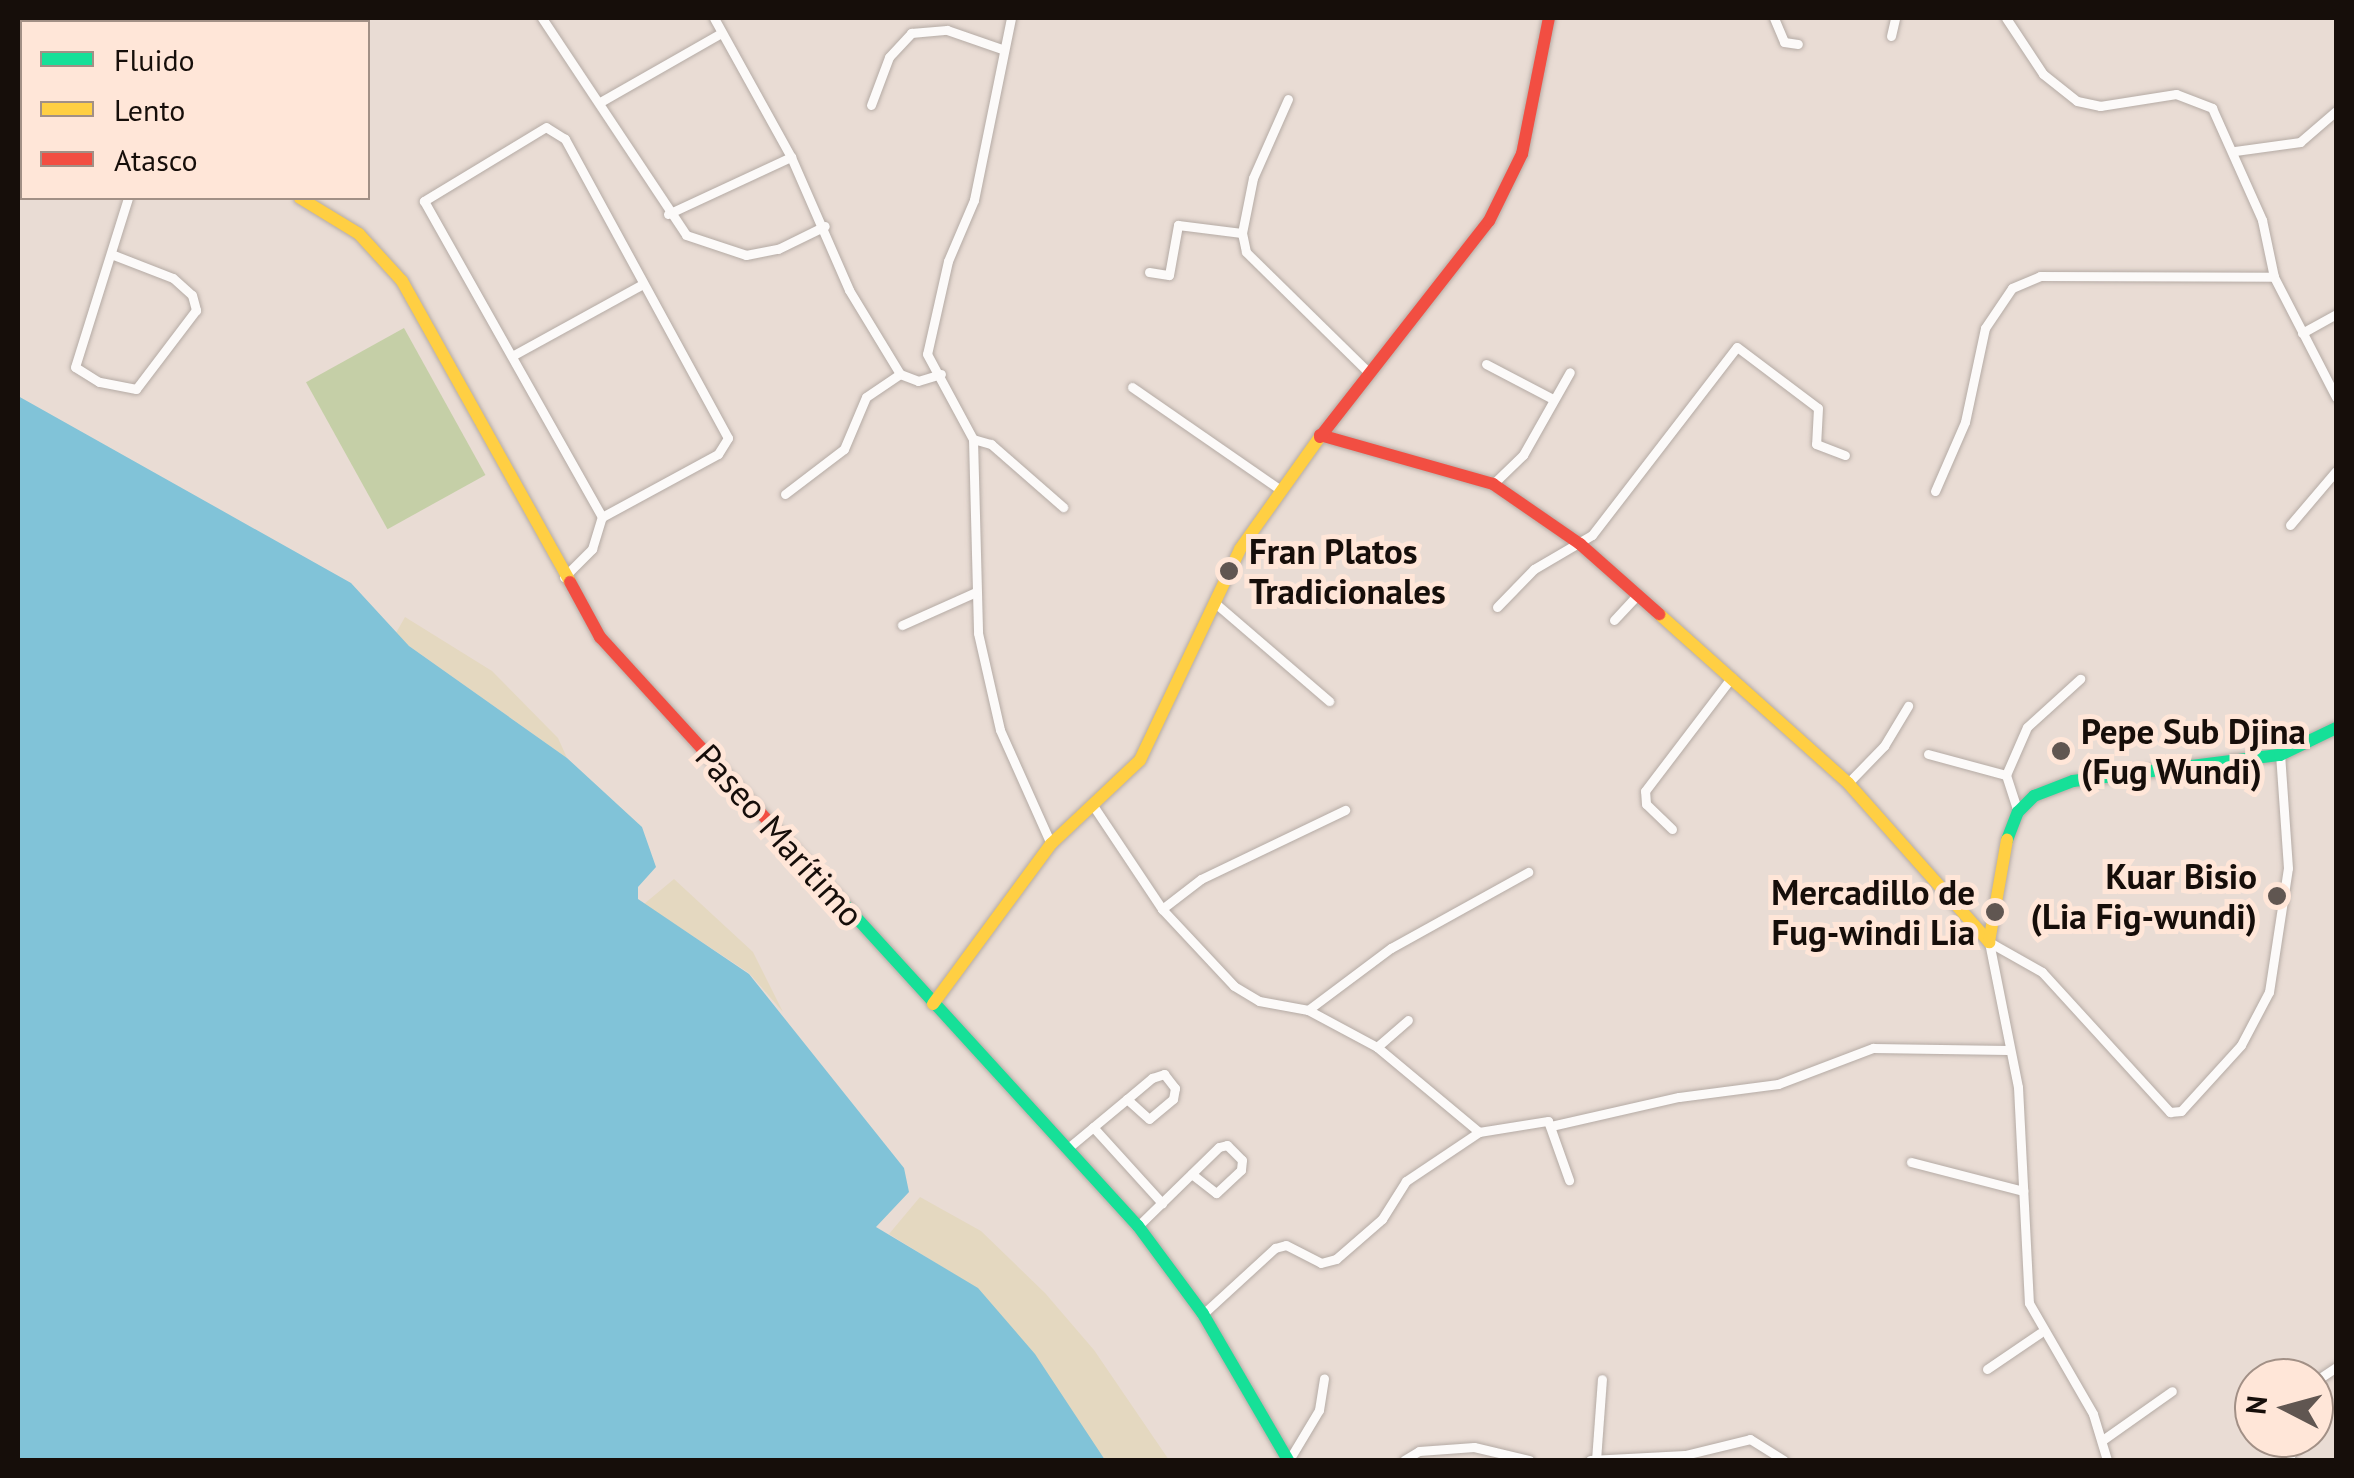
<!DOCTYPE html>
<html>
<head>
<meta charset="utf-8">
<style>
	body { margin:0 }
	#map { position:relative; width:2354px; height:1478px; overflow:hidden; background:#e9dcd4; font-family:"PT Sans",sans-serif }
	div>[style] { position:absolute }
	[style*='--x'] { left:calc(var(--x)*1px); top:calc(var(--y)*1px); width:calc(var(--w)*1px); rotate:calc(var(--a)*1deg) }
	.green>* { inset:0; background:#c5cfa7; transform-origin:0 0 }
	.sand>* { inset:0; background:#e4d8c0 }
	.water>* { inset:0; background:#81c3d8 }
	.roads { filter:drop-shadow(0 0 2px #b5aba5) drop-shadow(0 0 2px #b5aba5) }
	.street>* { height:9px; margin:-4.5px; padding:0 4.5px; transform-origin:4.5px; border-radius:4.5px; background:#fcfaf9 }
	.fast>* { height:12px; margin:-6px; padding:0 6px; transform-origin:6px; border-radius:6px; background:#16e098 }
	.slow>* { height:12px; margin:-6px; padding:0 6px; transform-origin:6px; border-radius:6px; background:#ffcf43 }
	.jam>* { height:12px; margin:-6px; padding:0 6px; transform-origin:6px; border-radius:6px; background:#f24e42 }
	.dots>* { width:28px; height:28px; translate:-50% -50%; box-sizing:border-box; border:5px solid #ffe6d8; border-radius:50% }
	span { translate:-50% -50%; white-space:nowrap; text-align:center; line-height:1.15; -webkit-text-stroke:10px #ffe6d8; paint-order:stroke }
	.poi-label { font-size:35px; color:#160e0a; font-weight:700 }
	.left { translate:0 -50%; text-align:left }
	.right { translate:-100% -50%; text-align:right }
	.street-label { font-size:35px; color:#160e0a }
	.frame { position:absolute; inset:0; border:20px solid #160e0a; pointer-events:none }
	.legend { position:absolute; left:20px; top:20px; width:350px; height:180px; box-sizing:border-box; background:#ffe6d8; border:2px solid #a29086; margin:0; padding:12px 18px; list-style:none; font-size:30px; color:#160e0a }
	.legend li { display:flex; align-items:center; gap:20px; height:50px }
	.legend b { width:50px; border:2px solid #a29086 }
	.north { position:absolute; left:2234px; top:1358px; width:100px; height:100px; box-sizing:border-box; background:#ffe6d8; border:2px solid #a29086; border-radius:50%; rotate:276deg; font-size:28px; font-weight:700; line-height:40px; text-align:center; color:#160e0a }
	.north::after { content:''; display:block; margin:auto; width:35px; height:45px; background:#605651; clip-path:polygon(50% 0,100% 100%,50% 72%,0 100%) }
</style>
</head>
<body>
<div id="map">
	<div class="green">
		<i style="left:404px;top:328px;width:168px;height:112px;rotate:61deg"></i>
	</div>
	<div class="sand">
		<i style="clip-path:polygon(405px 617px,492px 671px,558px 738px,567px 758px,409px 646px,396px 633px)"></i>
		<i style="clip-path:polygon(674px 879px,753px 952px,783px 1012px,749px 973px,644px 904px)"></i>
		<i style="clip-path:polygon(920px 1197px,981px 1231px,1045px 1293px,1094px 1350px,1169px 1460px,1105px 1460px,978px 1289px,889px 1234px)"></i>
	</div>
	<div class="water">
		<i style="clip-path:polygon(18px 396px,351px 583px,409px 646px,567px 758px,642px 827px,656px 867px,638px 887px,638px 899px,749px 974px,904px 1168px,909px 1192px,876px 1227px,978px 1288px,1035px 1354px,1105px 1460px,18px 1460px)"></i>
	</div>
	<div class="roads">
		<div class="street">
			<i style="--x:542;--y:18;--w:260;--a:56.4"></i>
			<i style="--x:686;--y:235;--w:63;--a:18.4"></i>
			<i style="--x:746;--y:255;--w:33;--a:-11"></i>
			<i style="--x:778;--y:249;--w:52;--a:-26.1"></i>
			<i style="--x:714;--y:18;--w:159;--a:61"></i>
			<i style="--x:791;--y:157;--w:145;--a:66.4"></i>
			<i style="--x:849;--y:290;--w:98;--a:58.7"></i>
			<i style="--x:900;--y:374;--w:19;--a:21"></i>
			<i style="--x:918;--y:381;--w:24;--a:-17"></i>
			<i style="--x:1011;--y:18;--w:186;--a:101.5"></i>
			<i style="--x:974;--y:200;--w:66;--a:113.1"></i>
			<i style="--x:948;--y:261;--w:95;--a:102.7"></i>
			<i style="--x:927;--y:354;--w:97;--a:61.6"></i>
			<i style="--x:973;--y:439;--w:194;--a:88.5"></i>
			<i style="--x:978;--y:633;--w:99;--a:77.2"></i>
			<i style="--x:1000;--y:730;--w:125;--a:65.9"></i>
			<i style="--x:1774;--y:18;--w:26;--a:67"></i>
			<i style="--x:1784;--y:42;--w:14;--a:8"></i>
			<i style="--x:2006;--y:18;--w:67;--a:56.5"></i>
			<i style="--x:2043;--y:74;--w:43;--a:38.5"></i>
			<i style="--x:2077;--y:101;--w:24;--a:12"></i>
			<i style="--x:2100;--y:106;--w:77;--a:-9"></i>
			<i style="--x:2176;--y:94;--w:39;--a:21"></i>
			<i style="--x:2212;--y:108;--w:123;--a:65.9"></i>
			<i style="--x:2262;--y:220;--w:58;--a:78.1"></i>
			<i style="--x:2274;--y:277;--w:135;--a:62.7"></i>
			<i style="--x:48;--y:22;--w:4;--a:-76"></i>
			<i style="--x:89;--y:22;--w:5;--a:-53"></i>
			<i style="--x:1891;--y:36;--w:18;--a:-77"></i>
			<i style="--x:1288;--y:99;--w:86;--a:113.9"></i>
			<i style="--x:1253;--y:178;--w:56;--a:101.3"></i>
			<i style="--x:1242;--y:233;--w:19;--a:78"></i>
			<i style="--x:1246;--y:252;--w:170;--a:44.5"></i>
			<i style="--x:602;--y:101;--w:137;--a:-29.7"></i>
			<i style="--x:871;--y:105;--w:51;--a:-69.4"></i>
			<i style="--x:889;--y:57;--w:33;--a:-47"></i>
			<i style="--x:911;--y:33;--w:36;--a:-5"></i>
			<i style="--x:947;--y:30;--w:58;--a:19.1"></i>
			<i style="--x:2235;--y:151;--w:66;--a:-7.9"></i>
			<i style="--x:2300;--y:142;--w:48;--a:-40.7"></i>
			<i style="--x:18;--y:185;--w:4;--a:27"></i>
			<i style="--x:668;--y:214;--w:136;--a:-24.9"></i>
			<i style="--x:111;--y:254;--w:66;--a:21.2"></i>
			<i style="--x:173;--y:278;--w:25;--a:42"></i>
			<i style="--x:192;--y:295;--w:16;--a:75"></i>
			<i style="--x:196;--y:310;--w:99;--a:127.2"></i>
			<i style="--x:136;--y:389;--w:38;--a:-169"></i>
			<i style="--x:99;--y:382;--w:28;--a:-148"></i>
			<i style="--x:75;--y:367;--w:177;--a:-72.6"></i>
			<i style="--x:1149;--y:272;--w:20;--a:9"></i>
			<i style="--x:1169;--y:275;--w:51;--a:-79.8"></i>
			<i style="--x:1178;--y:225;--w:64;--a:7.1"></i>
			<i style="--x:2302;--y:333;--w:39;--a:-29"></i>
			<i style="--x:512;--y:356;--w:149;--a:-28.8"></i>
			<i style="--x:1486;--y:364;--w:76;--a:27.6"></i>
			<i style="--x:1132;--y:387;--w:181;--a:34.7"></i>
			<i style="--x:973;--y:439;--w:19;--a:16"></i>
			<i style="--x:991;--y:444;--w:96;--a:41.2"></i>
			<i style="--x:1493;--y:484;--w:42;--a:-44"></i>
			<i style="--x:1523;--y:455;--w:95;--a:-60.5"></i>
			<i style="--x:1935;--y:491;--w:75;--a:-66.5"></i>
			<i style="--x:1965;--y:422;--w:96;--a:-78"></i>
			<i style="--x:1985;--y:328;--w:48;--a:-56"></i>
			<i style="--x:2012;--y:288;--w:30;--a:-23"></i>
			<i style="--x:2040;--y:276;--w:234;--a:0.2"></i>
			<i style="--x:785;--y:494;--w:74;--a:-37.3"></i>
			<i style="--x:844;--y:449;--w:56;--a:-67.1"></i>
			<i style="--x:866;--y:397;--w:41;--a:-34.1"></i>
			<i style="--x:2290;--y:525;--w:71;--a:-49.6"></i>
			<i style="--x:564;--y:577;--w:40;--a:-45"></i>
			<i style="--x:592;--y:549;--w:34;--a:-73"></i>
			<i style="--x:602;--y:517;--w:132;--a:-28.5"></i>
			<i style="--x:718;--y:454;--w:19;--a:-58"></i>
			<i style="--x:728;--y:438;--w:341;--a:-118.6"></i>
			<i style="--x:565;--y:139;--w:22;--a:-148"></i>
			<i style="--x:546;--y:127;--w:143;--a:148.8"></i>
			<i style="--x:424;--y:201;--w:363;--a:60.6"></i>
			<i style="--x:1214;--y:602;--w:152;--a:40.7"></i>
			<i style="--x:1497;--y:607;--w:53;--a:-45.8"></i>
			<i style="--x:1534;--y:569;--w:67;--a:-30.4"></i>
			<i style="--x:1592;--y:535;--w:237;--a:-52.4"></i>
			<i style="--x:1737;--y:347;--w:101;--a:37"></i>
			<i style="--x:1818;--y:408;--w:36;--a:93"></i>
			<i style="--x:1816;--y:444;--w:31;--a:21"></i>
			<i style="--x:1614;--y:620;--w:33;--a:-47"></i>
			<i style="--x:902;--y:625;--w:81;--a:-24"></i>
			<i style="--x:1928;--y:754;--w:81;--a:15.1"></i>
			<i style="--x:1848;--y:783;--w:52;--a:-45.8"></i>
			<i style="--x:1884;--y:746;--w:47;--a:-59"></i>
			<i style="--x:1094;--y:807;--w:123;--a:56.3"></i>
			<i style="--x:1162;--y:909;--w:105;--a:46.9"></i>
			<i style="--x:1234;--y:986;--w:29;--a:31"></i>
			<i style="--x:1259;--y:1001;--w:50;--a:10.4"></i>
			<i style="--x:1308;--y:1010;--w:78;--a:28.2"></i>
			<i style="--x:1377;--y:1047;--w:133;--a:39.8"></i>
			<i style="--x:1479;--y:1132;--w:70;--a:-9.1"></i>
			<i style="--x:1548;--y:1121;--w:63;--a:70.4"></i>
			<i style="--x:2018;--y:812;--w:39;--a:-108"></i>
			<i style="--x:2006;--y:775;--w:52;--a:-66.4"></i>
			<i style="--x:2027;--y:727;--w:72;--a:-42.2"></i>
			<i style="--x:1672;--y:829;--w:36;--a:-136"></i>
			<i style="--x:1646;--y:804;--w:13;--a:-94"></i>
			<i style="--x:1645;--y:791;--w:143;--a:-52.7"></i>
			<i style="--x:1162;--y:909;--w:49;--a:-37.6"></i>
			<i style="--x:1201;--y:879;--w:160;--a:-25.6"></i>
			<i style="--x:1989;--y:942;--w:61;--a:29.5"></i>
			<i style="--x:2042;--y:972;--w:190;--a:47.6"></i>
			<i style="--x:2170;--y:1112;--w:11;--a:-5"></i>
			<i style="--x:2181;--y:1111;--w:89;--a:-47.7"></i>
			<i style="--x:2241;--y:1045;--w:60;--a:-62.2"></i>
			<i style="--x:2269;--y:992;--w:125;--a:-81.3"></i>
			<i style="--x:2288;--y:868;--w:113;--a:-94"></i>
			<i style="--x:1989;--y:942;--w:148;--a:78.7"></i>
			<i style="--x:2018;--y:1087;--w:216;--a:87.1"></i>
			<i style="--x:2029;--y:1303;--w:128;--a:60"></i>
			<i style="--x:2093;--y:1414;--w:48;--a:73.1"></i>
			<i style="--x:1308;--y:1010;--w:104;--a:-36.8"></i>
			<i style="--x:1391;--y:948;--w:157;--a:-29"></i>
			<i style="--x:1377;--y:1047;--w:41;--a:-41.1"></i>
			<i style="--x:1551;--y:1126;--w:131;--a:-12.8"></i>
			<i style="--x:1679;--y:1097;--w:100;--a:-7.5"></i>
			<i style="--x:1778;--y:1084;--w:102;--a:-20.8"></i>
			<i style="--x:1873;--y:1048;--w:135;--a:0.8"></i>
			<i style="--x:1093;--y:1127;--w:103;--a:47.8"></i>
			<i style="--x:1068;--y:1148;--w:77;--a:-39.7"></i>
			<i style="--x:1127;--y:1099;--w:33;--a:-40"></i>
			<i style="--x:1152;--y:1078;--w:13;--a:-18"></i>
			<i style="--x:1164;--y:1074;--w:18;--a:52"></i>
			<i style="--x:1175;--y:1088;--w:11;--a:100"></i>
			<i style="--x:1173;--y:1099;--w:31;--a:140"></i>
			<i style="--x:1149;--y:1119;--w:30;--a:-138"></i>
			<i style="--x:1911;--y:1162;--w:116;--a:14.5"></i>
			<i style="--x:1138;--y:1226;--w:113;--a:-44.3"></i>
			<i style="--x:1219;--y:1147;--w:8;--a:-14"></i>
			<i style="--x:1227;--y:1145;--w:21;--a:45"></i>
			<i style="--x:1242;--y:1160;--w:10;--a:96"></i>
			<i style="--x:1241;--y:1170;--w:34;--a:137"></i>
			<i style="--x:1216;--y:1193;--w:31;--a:-142"></i>
			<i style="--x:1203;--y:1314;--w:98;--a:-42.5"></i>
			<i style="--x:1275;--y:1248;--w:11;--a:-15"></i>
			<i style="--x:1286;--y:1245;--w:39;--a:27"></i>
			<i style="--x:1321;--y:1263;--w:16;--a:-15"></i>
			<i style="--x:1336;--y:1259;--w:61;--a:-41"></i>
			<i style="--x:1382;--y:1219;--w:45;--a:-57.7"></i>
			<i style="--x:1406;--y:1181;--w:88;--a:-33.9"></i>
			<i style="--x:1987;--y:1369;--w:64;--a:-34.2"></i>
			<i style="--x:2314;--y:1382;--w:27;--a:-34"></i>
			<i style="--x:2104;--y:1439;--w:83;--a:-35.2"></i>
			<i style="--x:1289;--y:1460;--w:58;--a:-59"></i>
			<i style="--x:1319;--y:1410;--w:32;--a:-81"></i>
			<i style="--x:1404;--y:1460;--w:17;--a:-31"></i>
			<i style="--x:1419;--y:1451;--w:55;--a:-4.2"></i>
			<i style="--x:1474;--y:1447;--w:57;--a:13.3"></i>
			<i style="--x:1590;--y:1460;--w:95;--a:-3"></i>
			<i style="--x:1685;--y:1455;--w:67;--a:-13.8"></i>
			<i style="--x:1750;--y:1439;--w:40;--a:32"></i>
			<i style="--x:1596;--y:1460;--w:81;--a:-85.8"></i>
			<i style="--x:2288;--y:1460;--w:25;--a:-63"></i>
		</div>
		<div class="fast">
			<i style="--x:18;--y:96;--w:4;--a:27"></i>
			<i style="--x:2007;--y:840;--w:30;--a:-69"></i>
			<i style="--x:2018;--y:812;--w:23;--a:-45"></i>
			<i style="--x:2034;--y:796;--w:42;--a:-21"></i>
			<i style="--x:2073;--y:781;--w:209;--a:-7.2"></i>
			<i style="--x:2280;--y:755;--w:62;--a:-25.7"></i>
			<i style="--x:843;--y:903;--w:437;--a:47.6"></i>
			<i style="--x:1138;--y:1226;--w:109;--a:53.5"></i>
			<i style="--x:1203;--y:1314;--w:169;--a:59.8"></i>
		</div>
		<div class="slow">
			<i style="--x:300;--y:198;--w:69;--a:31.4"></i>
			<i style="--x:359;--y:234;--w:64;--a:47.5"></i>
			<i style="--x:402;--y:281;--w:345;--a:60.8"></i>
			<i style="--x:1659;--y:614;--w:254;--a:41.8"></i>
			<i style="--x:1848;--y:783;--w:213;--a:48.4"></i>
			<i style="--x:1989;--y:942;--w:104;--a:-80"></i>
			<i style="--x:933;--y:1004;--w:199;--a:-53.6"></i>
			<i style="--x:1051;--y:844;--w:122;--a:-43.3"></i>
			<i style="--x:1140;--y:760;--w:233;--a:-64.6"></i>
			<i style="--x:1240;--y:549;--w:138;--a:-54.5"></i>
		</div>
		<div class="jam">
			<i style="--x:1320;--y:435;--w:180;--a:15.8"></i>
			<i style="--x:1493;--y:484;--w:106;--a:34.6"></i>
			<i style="--x:1580;--y:544;--w:106;--a:41.5"></i>
			<i style="--x:1320;--y:437;--w:274;--a:-52"></i>
			<i style="--x:1489;--y:221;--w:75;--a:-63.8"></i>
			<i style="--x:1522;--y:154;--w:139;--a:-78.8"></i>
			<i style="--x:570;--y:582;--w:63;--a:61.4"></i>
			<i style="--x:600;--y:637;--w:360;--a:47.6"></i>
		</div>
	</div>
	<div class="dots">
		<i style="left:1229px;top:571px;background:#605651"></i>
		<i style="left:2061px;top:751px;background:#605651"></i>
		<i style="left:2277px;top:896px;background:#605651"></i>
		<i style="left:1995px;top:912px;background:#605651"></i>
	</div>
	<div class="poi-label">
		<span class="left" style="left:1249px;top:571px">Fran Platos<br>Tradicionales</span>
		<span class="left" style="left:2081px;top:751px">Pepe Sub Djina<br>(Fug Wundi)</span>
		<span class="right" style="left:2257px;top:896px">Kuar Bisio<br>(Lia Fig-wundi)</span>
		<span class="right" style="left:1975px;top:912px">Mercadillo de<br>Fug-windi Lia</span>
	</div>
	<div class="street-label">
		<span style="left:780px;top:835px;rotate:48deg">Paseo Marítimo</span>
	</div>
	<div class="frame"></div>
	<ul class="legend">
	<li><b style="height:12px;background:#16e098"></b>Fluido</li>
	<li><b style="height:12px;background:#ffcf43"></b>Lento</li>
	<li><b style="height:12px;background:#f24e42"></b>Atasco</li>
	</ul>
	<div class="north">N</div>
</div>
</body>
</html>
